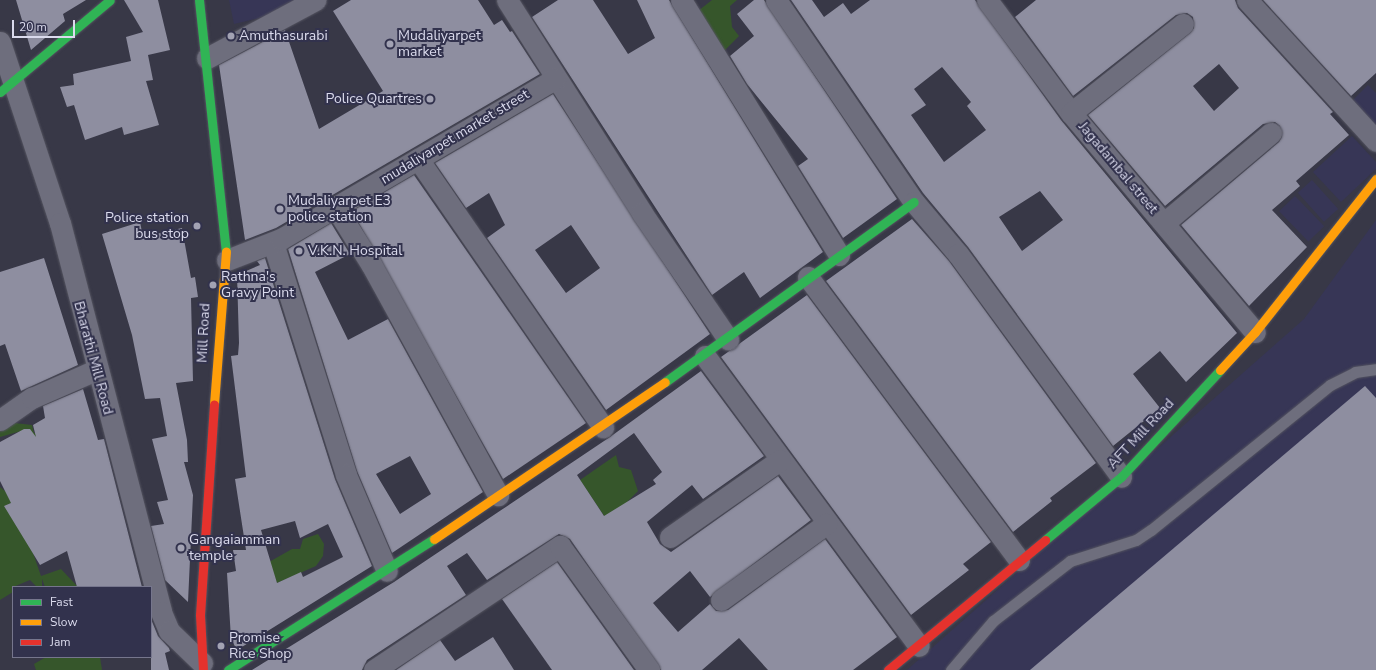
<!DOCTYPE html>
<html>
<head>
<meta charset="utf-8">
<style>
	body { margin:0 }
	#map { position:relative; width:1376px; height:670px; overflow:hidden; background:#383847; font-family:"Nunito Sans",sans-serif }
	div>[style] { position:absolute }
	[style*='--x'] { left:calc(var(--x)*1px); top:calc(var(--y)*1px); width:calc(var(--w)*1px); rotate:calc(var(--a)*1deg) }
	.built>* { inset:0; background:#373656; transform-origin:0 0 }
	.green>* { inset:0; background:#36562b }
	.building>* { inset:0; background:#8e8ea0 }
	.roads { filter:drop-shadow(0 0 1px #545460) drop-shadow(0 0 1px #545460) }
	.lane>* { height:11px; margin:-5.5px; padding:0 5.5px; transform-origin:5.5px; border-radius:5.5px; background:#6e6e7d }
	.street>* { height:21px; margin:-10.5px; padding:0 10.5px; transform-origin:10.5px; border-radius:10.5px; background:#6e6e7d }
	.fast>* { height:9px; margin:-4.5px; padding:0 4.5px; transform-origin:4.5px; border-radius:4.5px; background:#30b455 }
	.slow>* { height:9px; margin:-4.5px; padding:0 4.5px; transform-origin:4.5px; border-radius:4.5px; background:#ff9f0a }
	.jam>* { height:9px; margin:-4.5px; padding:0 4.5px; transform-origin:4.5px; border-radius:4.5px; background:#e5322d }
	.dots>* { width:11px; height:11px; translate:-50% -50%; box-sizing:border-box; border:2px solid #32324d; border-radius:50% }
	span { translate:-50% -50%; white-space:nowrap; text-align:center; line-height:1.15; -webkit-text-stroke:4px #32324d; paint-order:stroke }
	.poi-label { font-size:14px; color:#dbdbed }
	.left { translate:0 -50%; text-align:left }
	.right { translate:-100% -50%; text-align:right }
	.street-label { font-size:14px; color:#dbdbed }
	.legend { position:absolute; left:12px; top:586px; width:140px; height:72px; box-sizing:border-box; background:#32324d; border:1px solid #76768d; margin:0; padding:5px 7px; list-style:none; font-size:12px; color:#dbdbed }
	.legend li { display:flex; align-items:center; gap:8px; height:20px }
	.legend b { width:20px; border:1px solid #76768d }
	.scale { position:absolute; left:12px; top:20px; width:63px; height:18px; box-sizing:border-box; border:2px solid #dbdbed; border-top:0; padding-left:5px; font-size:12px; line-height:14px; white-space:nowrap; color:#dbdbed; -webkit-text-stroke:3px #32324d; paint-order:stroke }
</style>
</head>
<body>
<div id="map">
	<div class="built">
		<i style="clip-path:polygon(229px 0,295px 0,297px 9px,234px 24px)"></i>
		<i style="clip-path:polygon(1368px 85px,1376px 93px,1376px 132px,1348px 105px)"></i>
		<i style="clip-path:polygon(1352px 136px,1376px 162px,1376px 169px,1341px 202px,1313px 172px)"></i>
		<i style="left:1312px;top:180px;width:39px;height:19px;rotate:48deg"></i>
		<i style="left:1295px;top:196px;width:42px;height:22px;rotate:46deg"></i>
		<i style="clip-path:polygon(1376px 220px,1376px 670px,907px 670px,1304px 319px)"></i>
	</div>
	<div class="green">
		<i style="clip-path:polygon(712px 0,737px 0,730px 6px,732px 27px,739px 36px,723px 52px,698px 11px)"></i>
		<i style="clip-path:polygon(6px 422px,32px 425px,34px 433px,44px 431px,33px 493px,5px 506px,33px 553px,41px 576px,61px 569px,78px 587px,45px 587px,42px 579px,42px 587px,37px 587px,30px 580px,13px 587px,13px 592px,0 600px,0 487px,5px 491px,21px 431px,0 437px,0 425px)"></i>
		<i style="clip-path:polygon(616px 455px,619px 467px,631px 470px,638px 491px,627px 502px,644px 522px,609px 523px,580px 480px)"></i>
		<i style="clip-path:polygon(318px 534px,324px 544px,323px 556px,316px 566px,277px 583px,269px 562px,292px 549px,300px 549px,303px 539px)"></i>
		<i style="clip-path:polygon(46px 657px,100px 657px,102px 670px,36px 670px,34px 664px)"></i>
	</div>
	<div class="building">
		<i style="clip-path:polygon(16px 0,86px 0,63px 14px,65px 21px,31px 50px)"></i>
		<i style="clip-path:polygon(124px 0,158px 0,170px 50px,148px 55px,153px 80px,146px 81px,159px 125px,124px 135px,122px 127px,85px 140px,74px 105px,67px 107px,60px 87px,74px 85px,73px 74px,131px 61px,126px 37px,143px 32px)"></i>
		<i style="clip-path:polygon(351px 0,478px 0,494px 25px,502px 20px,510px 32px,512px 31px,540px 74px,276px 228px,245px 240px,219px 65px,285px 30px,319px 129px,383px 91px,333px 11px)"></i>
		<i style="clip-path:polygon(558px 0,593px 0,628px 54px,655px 38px,637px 0,669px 0,823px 252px,760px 298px,744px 272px,712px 295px,532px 17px)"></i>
		<i style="clip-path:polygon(754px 0,764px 0,897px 199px,843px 238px,798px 166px,808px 159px,747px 84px,730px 56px,754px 36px,737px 14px)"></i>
		<i style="clip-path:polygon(evenodd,791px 0,812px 0,824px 17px,843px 3px,851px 14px,870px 0,975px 0,1061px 120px,1237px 333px,1186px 382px,1160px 351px,1133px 374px,1160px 408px,1113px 446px,968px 247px,923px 193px,791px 0,942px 67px,971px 102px,967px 106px,986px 130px,944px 162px,911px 115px,926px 105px,914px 89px,942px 67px,791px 0,1040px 191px,1063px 220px,1022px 251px,999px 217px,1040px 191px)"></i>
		<i style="clip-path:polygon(evenodd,1036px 0,1235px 0,1238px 8px,1333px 112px,1330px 114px,1349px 135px,1296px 181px,1300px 186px,1272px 210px,1307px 247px,1249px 306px,1181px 225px,1279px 142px,1282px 137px,1280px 126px,1275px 122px,1263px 124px,1165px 206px,1088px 115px,1190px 33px,1194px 28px,1193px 17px,1187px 13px,1176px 15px,1073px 96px,1015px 17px,1036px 0,1219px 64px,1239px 88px,1214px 111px,1193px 86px,1219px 64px)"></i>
		<i style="clip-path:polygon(1263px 0,1376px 0,1376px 73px,1351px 96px)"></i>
		<i style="clip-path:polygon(evenodd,553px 94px,710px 334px,606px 410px,487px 238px,505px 225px,489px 193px,466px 208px,435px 163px,553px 94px,571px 225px,600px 268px,566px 293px,535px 250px,571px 225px)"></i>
		<i style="clip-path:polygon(414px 175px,586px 423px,503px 479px,352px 211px)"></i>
		<i style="clip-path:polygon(912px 219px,949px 261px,1096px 463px,1050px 498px,1052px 501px,1013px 532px,826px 281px)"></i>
		<i style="clip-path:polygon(140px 222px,143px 237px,182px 228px,191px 278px,195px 277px,198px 297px,191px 298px,193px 381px,176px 383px,187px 440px,188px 462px,184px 462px,193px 495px,188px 602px,165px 580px,151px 526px,164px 524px,157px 502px,168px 500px,152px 439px,167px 436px,160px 398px,145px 399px,132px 335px,102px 234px)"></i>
		<i style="clip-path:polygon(evenodd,331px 223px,350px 254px,315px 272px,348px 340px,388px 319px,483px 492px,392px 553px,357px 471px,288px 249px,331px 223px,410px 456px,431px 494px,400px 514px,376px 474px,410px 456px)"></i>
		<i style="clip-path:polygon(44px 258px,78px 365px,21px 391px,5px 344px,0 346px,0 272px)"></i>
		<i style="clip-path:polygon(evenodd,265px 258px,335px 479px,372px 566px,237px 650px,231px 639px,227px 573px,236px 571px,233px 550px,246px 550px,235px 479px,246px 477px,231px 356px,238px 355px,239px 343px,237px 275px,260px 265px,257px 261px,265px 258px,295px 521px,300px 538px,328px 524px,343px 557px,303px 577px,301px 572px,277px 583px,261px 530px,295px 521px)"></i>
		<i style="clip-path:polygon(807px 295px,991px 542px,963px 564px,969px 570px,911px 615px,721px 357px)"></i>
		<i style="clip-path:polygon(evenodd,701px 371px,764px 456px,703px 499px,692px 485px,647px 522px,660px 544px,671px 552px,778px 476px,811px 520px,710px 597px,690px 571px,653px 603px,678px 632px,710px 604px,716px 611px,728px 610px,825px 539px,897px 637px,853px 670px,768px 670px,739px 638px,702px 670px,661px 670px,570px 539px,559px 534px,487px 580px,467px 553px,447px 566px,466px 595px,367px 660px,362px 670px,252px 670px,394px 582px,610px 437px,701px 371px,634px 433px,662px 472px,653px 480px,656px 484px,604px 516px,577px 475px,634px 433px)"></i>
		<i style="clip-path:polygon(1365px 386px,1376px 398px,1376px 670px,1030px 670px)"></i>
		<i style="clip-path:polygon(83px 389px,98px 440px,104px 439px,142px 587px,77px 587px,67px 551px,40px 565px,4px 506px,11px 503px,0 481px,0 442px,24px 429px,30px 429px,36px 437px,33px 425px,45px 418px,43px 406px)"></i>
		<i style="clip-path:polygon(557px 562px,634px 670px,552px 670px,502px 599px)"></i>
		<i style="clip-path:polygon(151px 619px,158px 636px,169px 648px,170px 651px,165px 653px,169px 670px,151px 670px)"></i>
		<i style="clip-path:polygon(493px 637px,514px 670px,396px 670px,440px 640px,455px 661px)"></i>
	</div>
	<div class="roads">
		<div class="lane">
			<i style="--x:951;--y:670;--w:65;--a:-49.4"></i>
			<i style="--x:993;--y:621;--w:98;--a:-37.9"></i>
			<i style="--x:1070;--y:561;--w:69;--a:-17.7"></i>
			<i style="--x:1136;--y:540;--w:18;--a:-34"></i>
			<i style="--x:1151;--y:530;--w:230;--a:-39"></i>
			<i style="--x:1330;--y:385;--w:28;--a:-27"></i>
			<i style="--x:1355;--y:372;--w:21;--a:-8"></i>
		</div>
		<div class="street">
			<i style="--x:507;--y:0;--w:252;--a:57.6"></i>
			<i style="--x:642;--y:213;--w:153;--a:55.7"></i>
			<i style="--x:681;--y:0;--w:300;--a:58.2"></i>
			<i style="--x:776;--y:0;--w:245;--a:55.7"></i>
			<i style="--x:914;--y:202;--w:68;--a:49.8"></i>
			<i style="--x:958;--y:254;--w:276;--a:53.8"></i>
			<i style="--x:987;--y:0;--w:141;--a:53.4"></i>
			<i style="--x:1071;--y:113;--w:286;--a:50"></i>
			<i style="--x:1247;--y:0;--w:191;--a:47.5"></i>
			<i style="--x:0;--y:42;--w:191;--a:71.7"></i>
			<i style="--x:60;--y:223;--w:402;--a:75.4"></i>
			<i style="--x:161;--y:612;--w:21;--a:67"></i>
			<i style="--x:169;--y:631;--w:46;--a:44.1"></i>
			<i style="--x:207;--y:58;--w:123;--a:-28.2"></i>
			<i style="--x:1071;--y:113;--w:143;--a:-38.5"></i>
			<i style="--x:418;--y:159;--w:326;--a:55.4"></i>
			<i style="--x:336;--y:208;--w:66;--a:58"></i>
			<i style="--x:371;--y:264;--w:264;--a:61.2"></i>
			<i style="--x:1164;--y:223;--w:140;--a:-40.1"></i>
			<i style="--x:273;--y:243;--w:243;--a:72.5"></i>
			<i style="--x:346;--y:475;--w:104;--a:66.9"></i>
			<i style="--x:227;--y:260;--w:58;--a:-21.3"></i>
			<i style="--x:281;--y:239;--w:317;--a:-30.3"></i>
			<i style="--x:808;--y:277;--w:353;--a:53.3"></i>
			<i style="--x:705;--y:356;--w:360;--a:53.6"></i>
			<i style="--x:0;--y:420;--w:39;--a:-35"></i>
			<i style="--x:32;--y:398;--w:70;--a:-23.6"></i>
			<i style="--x:670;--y:537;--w:134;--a:-35"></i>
			<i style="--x:721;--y:600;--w:130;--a:-35.9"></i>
			<i style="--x:374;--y:670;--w:224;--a:-33.7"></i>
			<i style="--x:560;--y:546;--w:153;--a:54.3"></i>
		</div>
		<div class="fast">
			<i style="--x:199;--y:0;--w:252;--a:83.9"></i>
			<i style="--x:0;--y:92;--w:143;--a:-39.9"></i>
			<i style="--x:665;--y:382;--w:307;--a:-35.9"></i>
			<i style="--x:1045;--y:540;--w:99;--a:-39.7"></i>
			<i style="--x:1121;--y:477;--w:146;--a:-47.2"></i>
			<i style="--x:228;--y:670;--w:244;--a:-32.5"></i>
		</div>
		<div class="slow">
			<i style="--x:1220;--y:370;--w:52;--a:-47.4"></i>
			<i style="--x:1255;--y:332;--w:195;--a:-51.7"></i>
			<i style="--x:214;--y:404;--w:153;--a:-85.5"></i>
			<i style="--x:434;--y:539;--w:279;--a:-34.2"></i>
		</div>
		<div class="jam">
			<i style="--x:203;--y:670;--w:55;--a:-93.1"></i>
			<i style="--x:200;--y:615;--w:211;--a:-86.2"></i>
			<i style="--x:888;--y:670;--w:204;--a:-39.6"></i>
		</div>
	</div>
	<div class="dots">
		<i style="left:231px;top:36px;background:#a2a2b3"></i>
		<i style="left:390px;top:44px;background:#a2a2b3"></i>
		<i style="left:430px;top:99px;background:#a2a2b3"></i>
		<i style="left:280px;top:209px;background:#a2a2b3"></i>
		<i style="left:197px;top:226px;background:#a2a2b3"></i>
		<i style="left:299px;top:251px;background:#a2a2b3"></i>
		<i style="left:213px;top:285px;background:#a2a2b3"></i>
		<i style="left:181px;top:548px;background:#a2a2b3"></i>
		<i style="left:221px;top:646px;background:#a2a2b3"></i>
	</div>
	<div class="poi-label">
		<span class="left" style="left:239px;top:36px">Amuthasurabi</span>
		<span class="left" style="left:398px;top:44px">Mudaliyarpet<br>market</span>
		<span class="right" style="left:422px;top:99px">Police Quartres</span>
		<span class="left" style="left:288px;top:209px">Mudaliyarpet E3<br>police station</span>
		<span class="right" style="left:189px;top:226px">Police station<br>bus stop</span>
		<span class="left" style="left:308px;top:251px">V.K.N. Hospital</span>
		<span class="left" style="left:221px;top:285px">Rathna's<br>Gravy Point</span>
		<span class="left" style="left:189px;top:548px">Gangaiamman<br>temple</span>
		<span class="left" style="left:229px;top:646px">Promise<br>Rice Shop</span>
	</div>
	<div class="street-label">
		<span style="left:455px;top:137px;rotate:-31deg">mudaliyarpet market street</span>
		<span style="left:1118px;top:168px;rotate:50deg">Jagadambal street</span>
		<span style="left:204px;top:333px;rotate:-87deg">Mill Road</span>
		<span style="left:93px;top:358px;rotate:75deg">Bharathi Mill Road</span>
		<span style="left:1141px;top:434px;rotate:-47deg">AFT Mill Road</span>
	</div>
	<ul class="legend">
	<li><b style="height:5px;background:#30b455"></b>Fast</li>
	<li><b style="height:5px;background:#ff9f0a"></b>Slow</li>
	<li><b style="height:5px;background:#e5322d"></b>Jam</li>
	</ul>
	<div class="scale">20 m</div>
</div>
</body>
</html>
